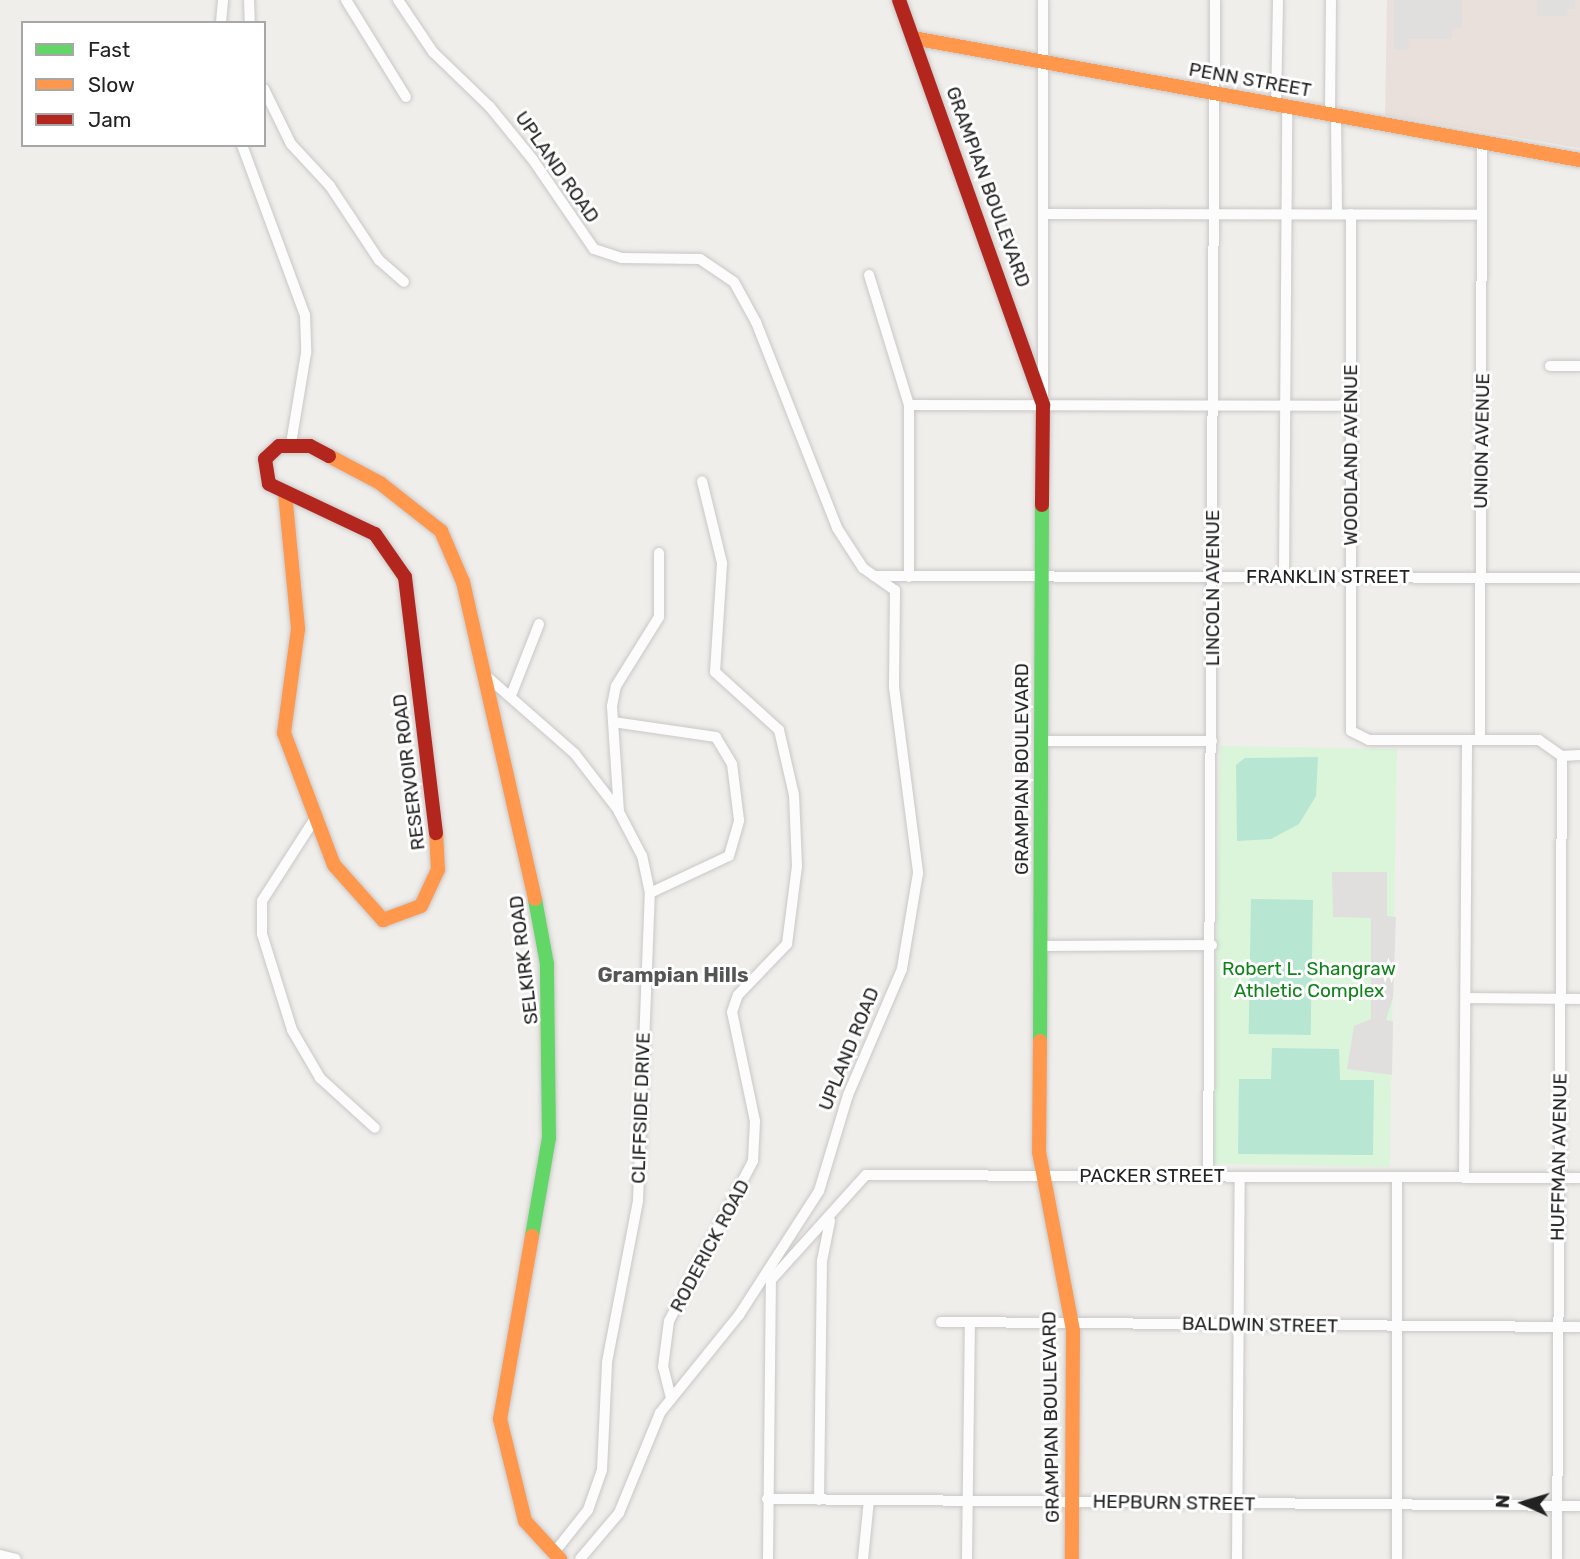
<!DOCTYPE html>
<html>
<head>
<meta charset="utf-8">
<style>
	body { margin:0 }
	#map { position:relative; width:1580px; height:1559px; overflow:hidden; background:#f0eeeb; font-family:Rubik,sans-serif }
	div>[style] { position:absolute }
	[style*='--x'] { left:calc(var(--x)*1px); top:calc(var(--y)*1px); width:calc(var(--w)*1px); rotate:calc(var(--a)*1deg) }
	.military>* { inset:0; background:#eae0db }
	.park>* { inset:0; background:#daf5da; transform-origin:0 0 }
	.pitch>* { inset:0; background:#b7e6d2; transform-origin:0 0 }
	.parking>* { inset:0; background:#e0dfde }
	.roads { filter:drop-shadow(0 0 2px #c9c8c7) drop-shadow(0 0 2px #c9c8c7) }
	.street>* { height:10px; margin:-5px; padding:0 5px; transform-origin:5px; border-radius:5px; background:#fdfcfc }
	.fast>* { height:14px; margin:-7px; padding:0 7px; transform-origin:7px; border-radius:7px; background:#63d668 }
	.slow>* { height:14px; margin:-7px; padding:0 7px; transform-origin:7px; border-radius:7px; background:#ff974d }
	.jam>* { height:14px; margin:-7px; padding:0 7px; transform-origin:7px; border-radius:7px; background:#b3261e }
	span { translate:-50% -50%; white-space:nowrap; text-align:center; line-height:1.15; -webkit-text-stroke:6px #fff; paint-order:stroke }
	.street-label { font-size:19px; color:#222 }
	.park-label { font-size:19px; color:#0c8416 }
	.neighbourhood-label { font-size:21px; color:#555; font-weight:700 }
	.legend { position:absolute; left:21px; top:21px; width:245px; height:126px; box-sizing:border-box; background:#fff; border:2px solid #a7a7a7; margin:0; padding:9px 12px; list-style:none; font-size:21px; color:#222 }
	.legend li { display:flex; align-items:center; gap:14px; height:35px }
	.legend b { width:35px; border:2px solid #a7a7a7 }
	.north { position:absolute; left:1489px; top:1468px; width:70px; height:70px; -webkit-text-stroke:5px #fff; paint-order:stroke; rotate:274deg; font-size:19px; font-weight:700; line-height:28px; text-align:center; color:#222 }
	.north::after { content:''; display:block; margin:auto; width:24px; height:32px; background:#222; clip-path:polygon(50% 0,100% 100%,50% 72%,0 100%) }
</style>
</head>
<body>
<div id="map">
	<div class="military">
		<i style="clip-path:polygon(1387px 0,1580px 0,1580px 148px,1385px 115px)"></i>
	</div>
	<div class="park">
		<i style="left:1397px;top:749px;width:418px;height:177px;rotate:91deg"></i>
	</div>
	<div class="pitch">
		<i style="clip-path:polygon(1318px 757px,1316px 796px,1299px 824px,1271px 839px,1237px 841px,1236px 765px,1245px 758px)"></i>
		<i style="left:1251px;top:899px;width:62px;height:135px;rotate:1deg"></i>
		<i style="clip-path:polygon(1272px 1048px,1339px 1049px,1340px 1080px,1374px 1080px,1373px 1155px,1238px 1154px,1239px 1079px,1271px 1079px)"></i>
	</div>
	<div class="parking">
		<i style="clip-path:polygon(1394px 0,1462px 0,1462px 28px,1452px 28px,1452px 39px,1409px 39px,1408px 50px,1394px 50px)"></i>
		<i style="clip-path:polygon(1537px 0,1575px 0,1575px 9px,1568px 9px,1567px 16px,1537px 16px)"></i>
		<i style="clip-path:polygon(1332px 872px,1387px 872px,1387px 916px,1396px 917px,1393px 997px,1386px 1020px,1393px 1021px,1392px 1075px,1347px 1069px,1354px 1026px,1371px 1019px,1371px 918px,1333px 917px)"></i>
	</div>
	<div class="roads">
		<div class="street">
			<i style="--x:249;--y:0;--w:23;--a:88"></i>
			<i style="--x:346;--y:0;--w:114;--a:58.3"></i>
			<i style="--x:398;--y:0;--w:63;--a:56.1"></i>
			<i style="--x:433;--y:52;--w:79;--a:44"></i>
			<i style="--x:490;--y:107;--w:68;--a:50.9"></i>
			<i style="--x:533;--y:160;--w:108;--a:55.6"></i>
			<i style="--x:594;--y:249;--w:29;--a:18"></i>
			<i style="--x:622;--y:258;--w:78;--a:0.7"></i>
			<i style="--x:700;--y:259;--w:41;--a:34.1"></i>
			<i style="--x:734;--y:282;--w:46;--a:61.2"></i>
			<i style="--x:756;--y:322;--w:221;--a:68.5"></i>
			<i style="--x:837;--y:528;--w:48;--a:57"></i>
			<i style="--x:863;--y:568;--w:39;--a:35"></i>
			<i style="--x:895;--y:590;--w:97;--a:90.6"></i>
			<i style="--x:894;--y:687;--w:188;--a:82.6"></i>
			<i style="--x:918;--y:873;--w:97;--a:99.5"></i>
			<i style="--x:902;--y:969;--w:137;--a:113.2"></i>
			<i style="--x:848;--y:1095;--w:100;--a:106.8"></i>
			<i style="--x:819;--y:1191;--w:148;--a:122.8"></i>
			<i style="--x:739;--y:1315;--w:126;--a:128.9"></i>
			<i style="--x:660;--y:1413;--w:108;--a:112.3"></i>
			<i style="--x:619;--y:1513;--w:60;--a:130.3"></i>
			<i style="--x:221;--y:23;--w:23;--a:-85"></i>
			<i style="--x:264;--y:89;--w:61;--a:63.9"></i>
			<i style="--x:291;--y:144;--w:57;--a:47.1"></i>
			<i style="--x:330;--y:186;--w:89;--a:56.5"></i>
			<i style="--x:379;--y:260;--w:33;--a:41"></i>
			<i style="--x:1276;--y:105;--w:105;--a:-88.9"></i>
			<i style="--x:1330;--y:114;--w:114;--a:-89.5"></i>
			<i style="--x:1336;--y:115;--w:99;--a:89.4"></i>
			<i style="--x:242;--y:145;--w:181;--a:69.7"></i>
			<i style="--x:305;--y:315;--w:38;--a:88"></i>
			<i style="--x:306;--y:353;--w:92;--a:99.4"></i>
			<i style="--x:1045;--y:214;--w:437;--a:0.1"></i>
			<i style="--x:1351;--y:214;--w:517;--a:90"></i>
			<i style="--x:1351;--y:731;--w:20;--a:27"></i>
			<i style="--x:1369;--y:740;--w:170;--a:0"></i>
			<i style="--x:1539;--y:740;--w:28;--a:35"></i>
			<i style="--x:869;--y:275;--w:136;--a:72.9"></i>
			<i style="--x:909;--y:405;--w:172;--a:90"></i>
			<i style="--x:1550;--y:366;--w:30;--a:0"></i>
			<i style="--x:1043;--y:397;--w:397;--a:-90"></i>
			<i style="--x:909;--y:405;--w:442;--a:0.1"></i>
			<i style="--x:874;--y:576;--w:706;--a:0.16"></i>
			<i style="--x:1284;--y:577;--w:471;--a:-89.6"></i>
			<i style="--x:484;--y:674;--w:121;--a:41.3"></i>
			<i style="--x:575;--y:754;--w:72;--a:52.3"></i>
			<i style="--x:512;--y:693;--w:74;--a:-68.6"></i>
			<i style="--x:1480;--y:740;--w:598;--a:-89.81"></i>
			<i style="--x:1041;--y:741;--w:171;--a:0"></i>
			<i style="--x:1562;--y:756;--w:18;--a:-3"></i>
			<i style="--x:314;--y:820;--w:96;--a:122.7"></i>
			<i style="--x:262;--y:901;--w:33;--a:90"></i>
			<i style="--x:262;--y:934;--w:101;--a:72.6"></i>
			<i style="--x:292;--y:1030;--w:56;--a:59.7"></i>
			<i style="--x:320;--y:1078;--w:74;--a:42.3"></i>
			<i style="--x:650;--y:893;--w:38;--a:-102"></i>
			<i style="--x:642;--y:856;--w:50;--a:-117.6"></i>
			<i style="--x:619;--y:812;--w:106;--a:-93.8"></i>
			<i style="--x:612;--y:706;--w:20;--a:-79"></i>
			<i style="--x:616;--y:686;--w:81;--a:-58.1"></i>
			<i style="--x:659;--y:617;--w:64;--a:-90"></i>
			<i style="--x:1040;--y:946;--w:172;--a:-0.3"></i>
			<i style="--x:1466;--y:998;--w:114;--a:0.5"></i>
			<i style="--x:1208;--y:1177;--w:1177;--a:-89.66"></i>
			<i style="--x:1464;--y:1178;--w:438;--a:-89.6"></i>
			<i style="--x:771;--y:1280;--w:142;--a:-47.9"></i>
			<i style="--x:866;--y:1175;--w:714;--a:0.24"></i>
			<i style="--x:941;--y:1322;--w:639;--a:0.45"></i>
			<i style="--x:671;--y:1398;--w:32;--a:-104"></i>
			<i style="--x:663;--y:1367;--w:46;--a:-82.6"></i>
			<i style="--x:669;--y:1321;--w:181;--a:-62.3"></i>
			<i style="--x:753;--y:1161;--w:40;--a:-87.1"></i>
			<i style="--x:755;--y:1121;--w:111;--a:-101.9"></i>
			<i style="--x:732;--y:1012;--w:18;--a:-71"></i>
			<i style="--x:738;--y:995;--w:71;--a:-46.1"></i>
			<i style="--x:787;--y:944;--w:79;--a:-82.7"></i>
			<i style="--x:797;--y:866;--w:71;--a:-92.4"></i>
			<i style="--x:794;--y:795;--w:67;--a:-103"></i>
			<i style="--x:779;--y:730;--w:86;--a:-137.8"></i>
			<i style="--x:715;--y:672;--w:109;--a:-86.3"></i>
			<i style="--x:722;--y:563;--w:84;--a:-103.7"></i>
			<i style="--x:767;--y:1499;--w:813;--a:0.49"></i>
			<i style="--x:819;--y:1500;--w:239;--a:-89.3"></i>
			<i style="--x:822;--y:1261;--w:41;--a:-78.7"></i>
			<i style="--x:553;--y:1554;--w:56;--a:-51.5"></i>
			<i style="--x:588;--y:1510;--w:42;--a:-70.7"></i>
			<i style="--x:602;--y:1470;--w:108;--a:-87.3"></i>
			<i style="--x:607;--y:1362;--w:164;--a:-79.1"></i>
			<i style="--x:638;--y:1201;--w:308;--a:-87.8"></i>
			<i style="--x:650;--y:893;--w:87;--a:-25.1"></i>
			<i style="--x:729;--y:856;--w:37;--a:-74"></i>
			<i style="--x:739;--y:820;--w:56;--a:-97.1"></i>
			<i style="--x:732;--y:764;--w:31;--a:-121"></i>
			<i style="--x:716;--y:737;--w:104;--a:-171.7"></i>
			<i style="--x:0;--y:1555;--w:16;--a:14"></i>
			<i style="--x:768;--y:1559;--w:283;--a:-89.4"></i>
			<i style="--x:863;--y:1559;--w:59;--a:-84.2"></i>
			<i style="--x:967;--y:1559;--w:235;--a:-89.3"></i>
			<i style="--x:1237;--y:1559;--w:382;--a:-89.6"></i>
			<i style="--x:1397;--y:1559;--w:380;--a:-90"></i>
			<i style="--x:1557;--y:1559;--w:803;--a:-89.64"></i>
		</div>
		<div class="fast">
			<i style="--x:1040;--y:1041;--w:536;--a:-89.79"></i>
			<i style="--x:532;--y:1236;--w:99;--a:-80.2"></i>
			<i style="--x:549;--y:1138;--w:174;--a:-90.7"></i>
			<i style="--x:547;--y:964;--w:66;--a:-100.5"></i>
		</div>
		<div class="slow">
			<i style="--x:913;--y:38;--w:678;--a:10.37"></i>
			<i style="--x:329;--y:456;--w:58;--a:27.9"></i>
			<i style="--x:380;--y:483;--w:78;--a:38.2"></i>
			<i style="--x:441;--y:531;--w:56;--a:66.7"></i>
			<i style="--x:463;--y:582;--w:325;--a:77.2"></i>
			<i style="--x:285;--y:493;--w:137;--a:84.5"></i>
			<i style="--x:298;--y:629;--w:105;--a:97.7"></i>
			<i style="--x:284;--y:733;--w:141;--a:69.3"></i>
			<i style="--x:334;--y:865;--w:74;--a:48.3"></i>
			<i style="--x:383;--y:920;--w:40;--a:-20.2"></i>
			<i style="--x:421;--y:906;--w:40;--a:-65"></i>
			<i style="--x:438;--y:870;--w:37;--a:-93"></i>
			<i style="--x:1040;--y:1041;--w:111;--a:90.5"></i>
			<i style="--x:1039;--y:1152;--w:182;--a:79.2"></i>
			<i style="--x:1073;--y:1331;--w:228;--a:90.3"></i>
			<i style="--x:532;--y:1236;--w:186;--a:99.9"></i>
			<i style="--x:500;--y:1419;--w:105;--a:76.2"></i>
			<i style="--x:525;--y:1521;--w:52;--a:47.4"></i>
		</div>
		<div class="jam">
			<i style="--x:899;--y:0;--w:430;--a:70.4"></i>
			<i style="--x:1043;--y:405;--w:100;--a:90.6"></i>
			<i style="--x:329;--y:456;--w:21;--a:-152"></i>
			<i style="--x:310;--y:446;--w:31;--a:180"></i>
			<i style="--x:279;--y:446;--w:19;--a:137"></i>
			<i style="--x:265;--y:459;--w:25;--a:81"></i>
			<i style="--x:269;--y:484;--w:117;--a:25.3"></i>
			<i style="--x:375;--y:534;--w:52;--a:55.1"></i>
			<i style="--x:405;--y:577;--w:258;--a:83.1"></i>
		</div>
	</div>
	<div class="street-label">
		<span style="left:1250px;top:80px;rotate:10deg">PENN STREET</span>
		<span style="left:557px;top:167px;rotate:55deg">UPLAND ROAD</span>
		<span style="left:988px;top:187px;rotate:70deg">GRAMPIAN BOULEVARD</span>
		<span style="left:1482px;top:441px;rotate:-89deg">UNION AVENUE</span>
		<span style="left:1351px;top:455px;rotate:-90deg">WOODLAND AVENUE</span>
		<span style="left:1328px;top:577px">FRANKLIN STREET</span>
		<span style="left:1213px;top:588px;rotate:-90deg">LINCOLN AVENUE</span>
		<span style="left:1022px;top:769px;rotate:-90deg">GRAMPIAN BOULEVARD</span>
		<span style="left:409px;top:772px;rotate:-97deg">RESERVOIR ROAD</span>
		<span style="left:524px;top:960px;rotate:-97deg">SELKIRK ROAD</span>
		<span style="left:849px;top:1049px;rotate:-68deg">UPLAND ROAD</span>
		<span style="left:641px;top:1108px;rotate:-88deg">CLIFFSIDE DRIVE</span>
		<span style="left:1559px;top:1157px;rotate:-89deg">HUFFMAN AVENUE</span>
		<span style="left:1152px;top:1176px">PACKER STREET</span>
		<span style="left:710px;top:1246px;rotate:-62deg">RODERICK ROAD</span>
		<span style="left:1260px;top:1325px;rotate:1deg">BALDWIN STREET</span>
		<span style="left:1051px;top:1417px;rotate:-91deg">GRAMPIAN BOULEVARD</span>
		<span style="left:1174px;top:1503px;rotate:1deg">HEPBURN STREET</span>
	</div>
	<div class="park-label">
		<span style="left:1309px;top:980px">Robert L. Shangraw<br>Athletic Complex</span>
	</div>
	<div class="neighbourhood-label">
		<span style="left:673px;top:975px">Grampian Hills</span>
	</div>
	<ul class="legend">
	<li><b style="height:9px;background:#63d668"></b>Fast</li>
	<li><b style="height:9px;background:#ff974d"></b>Slow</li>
	<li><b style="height:9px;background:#b3261e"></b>Jam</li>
	</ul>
	<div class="north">N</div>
</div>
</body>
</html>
